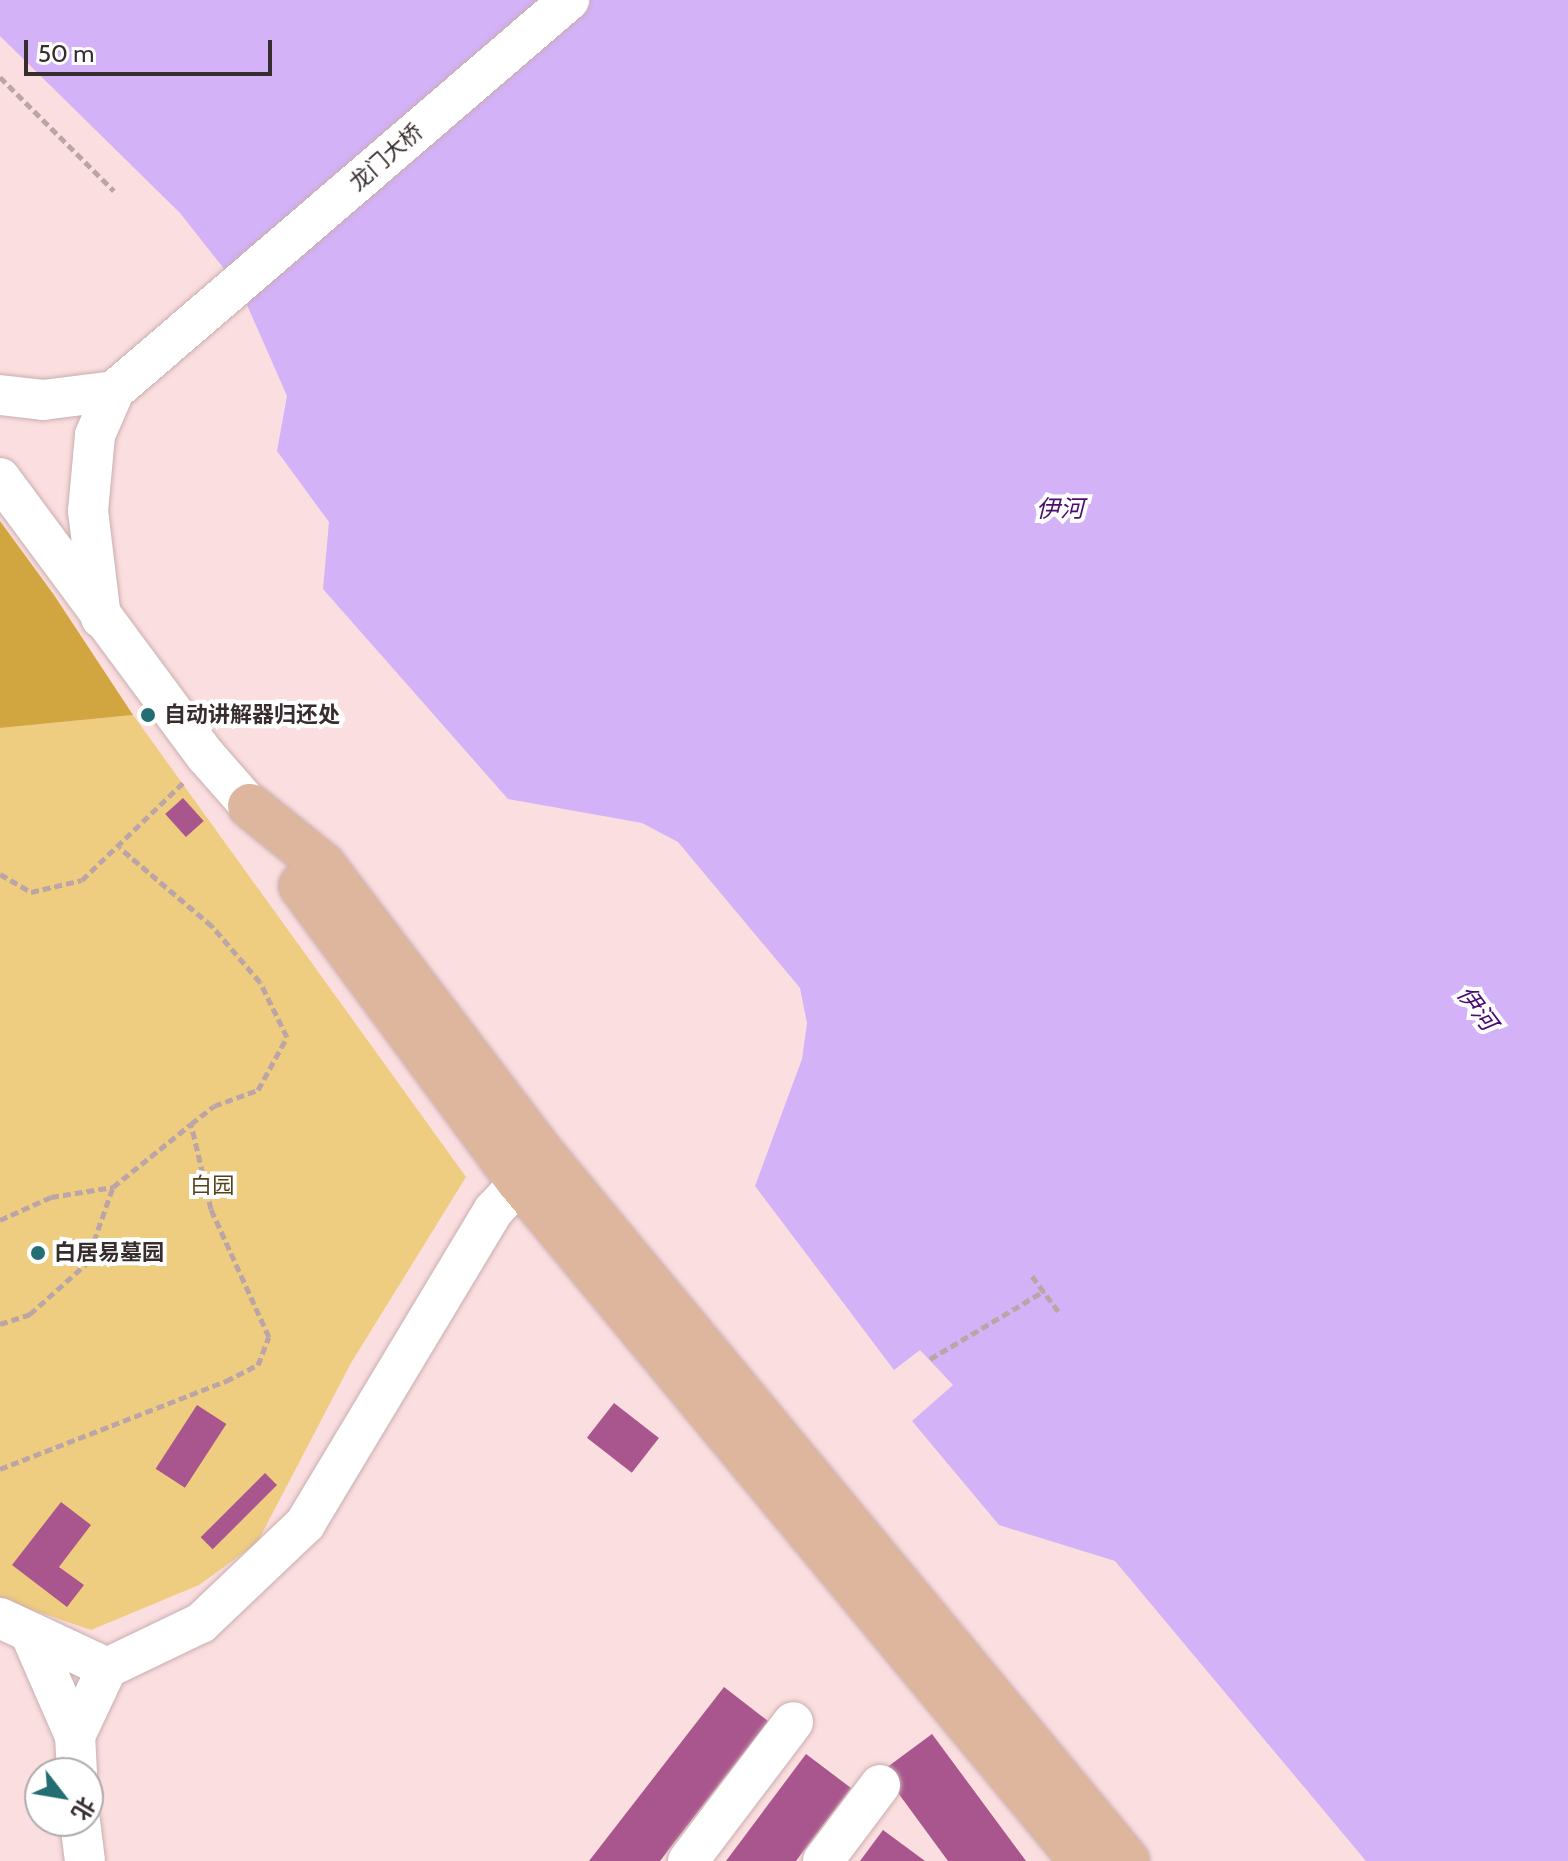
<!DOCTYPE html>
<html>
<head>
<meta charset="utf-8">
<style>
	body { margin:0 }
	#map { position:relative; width:1568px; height:1861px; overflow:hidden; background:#fbdedf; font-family:Cabin,"Noto Sans SC",sans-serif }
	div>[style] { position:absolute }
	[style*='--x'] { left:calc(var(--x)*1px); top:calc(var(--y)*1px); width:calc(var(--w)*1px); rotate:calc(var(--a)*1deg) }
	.green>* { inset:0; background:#eecc80 }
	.forest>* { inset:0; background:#d1a640 }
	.water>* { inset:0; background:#d3b2f8 }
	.building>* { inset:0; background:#a8568d; transform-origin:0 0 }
	.path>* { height:5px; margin-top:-2.5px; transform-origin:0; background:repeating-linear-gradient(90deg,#bca5a6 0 8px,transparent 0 12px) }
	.roads { filter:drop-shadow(0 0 2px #c9aeaf) drop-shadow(0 0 2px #c9aeaf) }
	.minor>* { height:40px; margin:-20px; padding:0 20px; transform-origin:20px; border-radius:20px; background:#fff }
	.major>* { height:44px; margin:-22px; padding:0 22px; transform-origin:22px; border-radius:22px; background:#deb69e }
	.dots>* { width:22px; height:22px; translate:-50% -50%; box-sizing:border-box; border:4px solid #fff; border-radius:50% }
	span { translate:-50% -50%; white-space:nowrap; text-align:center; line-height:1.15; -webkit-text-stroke:8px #fff; paint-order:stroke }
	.street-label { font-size:22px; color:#382d2e }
	.poi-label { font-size:22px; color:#382d2e; font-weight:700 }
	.left { translate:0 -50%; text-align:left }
	.park-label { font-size:22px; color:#55431a }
	.water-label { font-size:24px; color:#4a0c73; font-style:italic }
	.north { position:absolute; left:24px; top:1757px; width:80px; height:80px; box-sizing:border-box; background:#fff; border:2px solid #afabab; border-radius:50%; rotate:121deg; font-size:22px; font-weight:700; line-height:32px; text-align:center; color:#382d2e }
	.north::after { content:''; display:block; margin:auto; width:28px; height:36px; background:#236e73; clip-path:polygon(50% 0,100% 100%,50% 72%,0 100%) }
	.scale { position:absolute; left:24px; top:40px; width:248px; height:36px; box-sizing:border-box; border:4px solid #382d2e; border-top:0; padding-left:10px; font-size:24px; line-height:28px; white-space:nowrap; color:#382d2e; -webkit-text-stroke:6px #fff; paint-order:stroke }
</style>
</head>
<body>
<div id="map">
	<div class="green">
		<i style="clip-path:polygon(133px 715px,466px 1177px,351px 1363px,257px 1543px,199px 1585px,91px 1630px,0 1599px,0 728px)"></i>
	</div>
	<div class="forest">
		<i style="clip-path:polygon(0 521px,54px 595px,133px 715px,0 728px)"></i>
	</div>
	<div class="water">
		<i style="clip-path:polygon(0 0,1568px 0,1568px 1861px,1366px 1861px,1115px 1561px,999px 1525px,912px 1421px,953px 1385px,920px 1350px,894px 1370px,755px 1186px,802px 1059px,807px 1023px,800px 988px,678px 842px,642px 823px,508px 799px,323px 589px,329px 522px,277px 451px,287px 396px,240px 289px,180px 213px,0 36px)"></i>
	</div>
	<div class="building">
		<i style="left:183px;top:798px;width:31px;height:24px;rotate:48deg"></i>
		<i style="left:614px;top:1403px;width:57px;height:44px;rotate:38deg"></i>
		<i style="left:197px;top:1405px;width:35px;height:76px;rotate:33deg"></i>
		<i style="left:265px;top:1473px;width:17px;height:91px;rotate:45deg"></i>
		<i style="clip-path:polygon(61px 1502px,91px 1525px,59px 1567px,84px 1585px,67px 1607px,12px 1565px)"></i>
		<i style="clip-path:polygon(724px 1687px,768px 1721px,660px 1861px,589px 1861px)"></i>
		<i style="clip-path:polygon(932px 1734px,1026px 1861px,948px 1861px,882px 1771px)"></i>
		<i style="clip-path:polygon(806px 1754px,851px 1788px,796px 1861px,726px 1861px)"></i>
		<i style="clip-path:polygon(883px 1830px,925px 1861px,860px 1861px)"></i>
	</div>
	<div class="path">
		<i style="--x:0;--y:77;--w:161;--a:45"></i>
		<i style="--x:0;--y:874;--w:36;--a:30"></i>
		<i style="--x:31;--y:892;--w:52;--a:-13.2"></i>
		<i style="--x:82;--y:880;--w:141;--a:-43.9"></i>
		<i style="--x:0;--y:1220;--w:56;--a:-24.3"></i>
		<i style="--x:51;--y:1197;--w:63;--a:-9.2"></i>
		<i style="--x:113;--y:1187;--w:100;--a:-38.9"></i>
		<i style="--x:1032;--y:1276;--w:44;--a:53.4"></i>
		<i style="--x:0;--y:1324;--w:32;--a:-18"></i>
		<i style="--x:30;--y:1314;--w:75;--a:-41.8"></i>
		<i style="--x:86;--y:1264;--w:82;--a:-70.7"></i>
		<i style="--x:930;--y:1359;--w:133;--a:-30.8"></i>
		<i style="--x:0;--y:1469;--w:243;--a:-21.3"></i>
		<i style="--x:226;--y:1381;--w:36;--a:-27"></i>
		<i style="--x:258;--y:1365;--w:30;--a:-69"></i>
		<i style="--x:269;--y:1337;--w:141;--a:-114.4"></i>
		<i style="--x:211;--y:1209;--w:87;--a:-103.2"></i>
		<i style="--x:191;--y:1124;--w:29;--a:-38"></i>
		<i style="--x:214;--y:1106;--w:47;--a:-20"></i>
		<i style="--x:258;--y:1090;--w:60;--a:-61.3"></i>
		<i style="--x:287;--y:1037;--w:61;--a:-116.1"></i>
		<i style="--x:260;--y:982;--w:74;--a:-130.6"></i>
		<i style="--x:212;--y:926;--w:121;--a:-139.7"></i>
	</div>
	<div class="roads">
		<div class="minor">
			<i style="--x:0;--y:395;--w:43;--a:6.6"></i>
			<i style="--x:43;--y:400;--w:72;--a:-7.2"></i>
			<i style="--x:0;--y:478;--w:346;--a:53.5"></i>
			<i style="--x:206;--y:756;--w:67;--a:48.7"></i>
			<i style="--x:101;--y:618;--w:108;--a:-96.9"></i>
			<i style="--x:88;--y:511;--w:76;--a:-84.7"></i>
			<i style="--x:95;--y:435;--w:48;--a:-66.6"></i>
			<i style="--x:114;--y:391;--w:600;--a:-40.67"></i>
			<i style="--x:0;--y:1618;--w:118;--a:25"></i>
			<i style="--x:31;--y:1635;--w:110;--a:66.5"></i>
			<i style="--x:77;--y:1773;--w:37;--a:-93"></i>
			<i style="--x:75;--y:1736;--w:75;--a:-64.8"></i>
			<i style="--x:107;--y:1668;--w:104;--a:-25.6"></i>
			<i style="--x:201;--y:1623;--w:144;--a:-43.6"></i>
			<i style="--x:305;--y:1524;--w:366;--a:-59"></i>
			<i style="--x:494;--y:1210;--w:69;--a:-47.3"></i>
			<i style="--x:80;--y:1821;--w:40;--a:82.9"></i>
			<i style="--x:688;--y:1861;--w:174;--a:-52.9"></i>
			<i style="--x:823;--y:1861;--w:95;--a:-53.1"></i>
		</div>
		<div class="major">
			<i style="--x:250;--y:806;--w:94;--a:38.9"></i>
			<i style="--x:323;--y:865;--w:365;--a:52.8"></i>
			<i style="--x:544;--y:1156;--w:915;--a:50.41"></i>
			<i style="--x:301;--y:886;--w:365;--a:53.6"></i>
			<i style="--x:518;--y:1180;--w:884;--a:50.37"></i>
		</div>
	</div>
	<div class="dots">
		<i style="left:148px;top:715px;background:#236e73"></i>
		<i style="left:38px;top:1253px;background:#236e73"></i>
	</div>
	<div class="street-label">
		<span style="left:386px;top:157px;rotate:-41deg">龙门大桥</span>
	</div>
	<div class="poi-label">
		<span class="left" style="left:164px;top:715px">自动讲解器归还处</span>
		<span class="left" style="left:54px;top:1253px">白居易墓园</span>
	</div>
	<div class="park-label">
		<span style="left:212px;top:1186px">白园</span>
	</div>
	<div class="water-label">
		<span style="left:1060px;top:509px">伊河</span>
		<span style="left:1477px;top:1008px;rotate:53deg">伊河</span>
	</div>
	<div class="north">北</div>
	<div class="scale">50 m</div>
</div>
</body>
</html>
